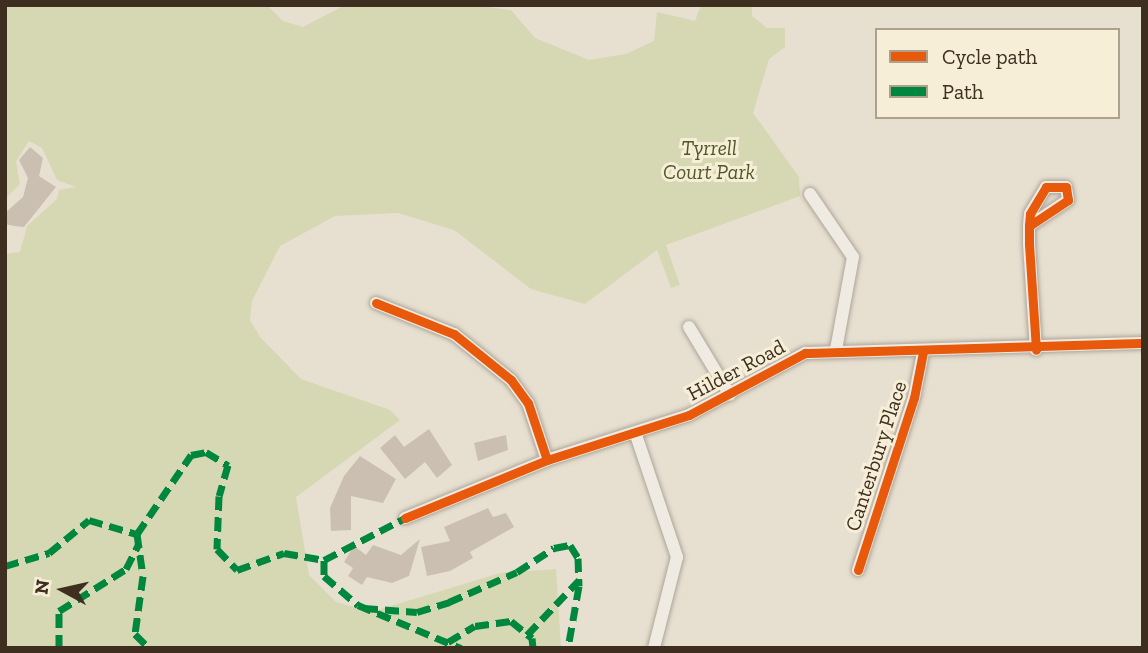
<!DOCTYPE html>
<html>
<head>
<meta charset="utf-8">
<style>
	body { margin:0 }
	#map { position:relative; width:1148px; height:653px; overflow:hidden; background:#e7e0d1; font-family:"Zilla Slab",serif }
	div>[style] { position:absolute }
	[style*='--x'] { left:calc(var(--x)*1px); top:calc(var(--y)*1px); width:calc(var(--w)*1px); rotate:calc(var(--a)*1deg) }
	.green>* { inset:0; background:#d6d7b3 }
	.building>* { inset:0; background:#cbbfb2 }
	.roads { filter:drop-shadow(0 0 2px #ada599) drop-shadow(0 0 2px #ada599) }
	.minor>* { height:12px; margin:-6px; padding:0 6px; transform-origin:6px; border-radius:6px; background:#efebe3 }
	.quiet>* { height:7px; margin-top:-3.5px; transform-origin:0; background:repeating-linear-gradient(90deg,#00873e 0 14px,transparent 0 21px) }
	.cycleway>* { height:9px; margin:-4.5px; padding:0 4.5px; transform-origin:4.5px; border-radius:4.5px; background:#e8590c }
	span { translate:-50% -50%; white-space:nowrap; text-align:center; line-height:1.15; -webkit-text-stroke:6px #f7eed8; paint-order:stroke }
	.park-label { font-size:21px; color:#4d5a26; font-style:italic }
	.street-label { font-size:21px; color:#3d2e20 }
	.frame { position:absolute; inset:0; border:7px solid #3d2e20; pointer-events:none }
	.legend { position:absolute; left:875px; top:28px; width:245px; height:91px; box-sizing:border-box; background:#f7eed8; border:2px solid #ada18e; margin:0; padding:9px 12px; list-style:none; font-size:21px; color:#3d2e20 }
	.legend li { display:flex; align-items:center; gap:14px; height:35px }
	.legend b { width:35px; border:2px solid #ada18e }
	.north { position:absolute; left:28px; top:555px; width:70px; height:70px; -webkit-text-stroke:5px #f7eed8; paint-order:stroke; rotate:278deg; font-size:19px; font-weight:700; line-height:28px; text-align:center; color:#3d2e20 }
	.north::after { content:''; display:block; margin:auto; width:24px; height:32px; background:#3d2e20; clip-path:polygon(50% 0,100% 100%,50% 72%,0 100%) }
</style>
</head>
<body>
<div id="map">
	<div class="green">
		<i style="clip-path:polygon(5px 5px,267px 5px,283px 21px,303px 27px,345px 5px,471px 5px,511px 10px,535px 38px,589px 60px,626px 54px,654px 41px,657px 12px,695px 21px,701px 5px,752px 5px,752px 16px,767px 28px,785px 28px,785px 47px,769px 59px,753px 113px,799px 177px,800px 196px,666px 245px,680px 285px,671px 288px,657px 250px,585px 304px,531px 289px,454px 230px,398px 213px,335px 216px,280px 246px,252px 301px,250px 320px,260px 337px,301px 379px,390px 410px,400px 420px,296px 497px,309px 575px,336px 602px,371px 612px,500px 573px,556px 569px,561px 648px,5px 648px,5px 254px,20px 252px,27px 226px,57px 199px,59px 190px,76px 187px,57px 180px,42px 148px,29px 141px,16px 161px,20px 184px,5px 199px)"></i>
	</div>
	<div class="building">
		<i style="clip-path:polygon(30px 147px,43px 158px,39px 176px,56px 187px,24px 227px,14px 226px,5px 224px,5px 213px,23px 197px,28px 178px,19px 160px)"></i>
		<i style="clip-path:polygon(429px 429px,452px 465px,437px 478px,425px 462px,405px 479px,380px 448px,395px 435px,404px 447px)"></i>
		<i style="clip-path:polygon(506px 435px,508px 450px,478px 461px,474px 443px)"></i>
		<i style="clip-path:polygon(360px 456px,396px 479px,383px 503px,351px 496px,351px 530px,331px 531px,330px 508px,344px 476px)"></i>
		<i style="clip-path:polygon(488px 508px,493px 517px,506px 513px,514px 527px,470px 552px,473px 558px,450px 571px,427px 576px,421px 547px,450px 541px,444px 527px)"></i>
		<i style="clip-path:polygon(420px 539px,409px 576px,392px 583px,367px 577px,362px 585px,348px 576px,353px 568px,344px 562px,354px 546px,366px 555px,373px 545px,401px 555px)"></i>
	</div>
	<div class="roads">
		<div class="minor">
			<i style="--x:810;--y:194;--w:76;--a:55.7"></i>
			<i style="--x:853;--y:257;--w:95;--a:100.4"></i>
			<i style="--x:1029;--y:226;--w:47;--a:-33.7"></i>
			<i style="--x:1068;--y:200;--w:13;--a:-99"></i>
			<i style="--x:1066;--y:187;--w:20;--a:180"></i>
			<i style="--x:1046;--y:187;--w:31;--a:121"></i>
			<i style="--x:1030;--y:214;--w:12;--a:95"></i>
			<i style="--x:1029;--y:226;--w:18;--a:90"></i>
			<i style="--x:1029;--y:244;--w:106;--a:86.2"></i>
			<i style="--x:376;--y:303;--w:84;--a:21.7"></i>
			<i style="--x:454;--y:334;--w:73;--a:38.9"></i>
			<i style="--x:511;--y:380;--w:29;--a:54"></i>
			<i style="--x:528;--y:403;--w:60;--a:71.6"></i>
			<i style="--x:689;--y:327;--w:79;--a:58.9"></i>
			<i style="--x:636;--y:435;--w:129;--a:71.4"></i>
			<i style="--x:677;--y:557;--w:94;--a:104.2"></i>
			<i style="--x:405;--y:518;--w:153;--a:-22.2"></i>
			<i style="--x:547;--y:460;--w:149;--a:-17.6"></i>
			<i style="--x:689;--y:415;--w:132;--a:-28.1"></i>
			<i style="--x:805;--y:353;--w:338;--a:-1.7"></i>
			<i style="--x:858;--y:570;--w:181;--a:-72"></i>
			<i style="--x:914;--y:398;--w:47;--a:-78.9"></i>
		</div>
	</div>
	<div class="quiet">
		<i style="--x:137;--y:534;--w:96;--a:-55.6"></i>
		<i style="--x:191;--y:455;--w:15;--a:-11"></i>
		<i style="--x:206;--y:452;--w:26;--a:31"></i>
		<i style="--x:228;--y:465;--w:32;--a:106"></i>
		<i style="--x:219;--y:496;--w:53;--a:92.2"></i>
		<i style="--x:217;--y:549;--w:29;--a:46"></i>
		<i style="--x:237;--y:570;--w:50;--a:-19.9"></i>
		<i style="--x:284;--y:553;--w:41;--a:9.9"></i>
		<i style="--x:324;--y:560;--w:91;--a:-27.4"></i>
		<i style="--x:324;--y:560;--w:16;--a:90"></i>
		<i style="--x:324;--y:576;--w:45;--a:40.5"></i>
		<i style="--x:358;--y:605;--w:112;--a:22.7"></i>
		<i style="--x:5;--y:566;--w:46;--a:-16.5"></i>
		<i style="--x:49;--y:553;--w:52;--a:-39.5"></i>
		<i style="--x:89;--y:520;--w:50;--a:16.3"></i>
		<i style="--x:137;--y:534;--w:42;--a:81.9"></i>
		<i style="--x:143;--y:576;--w:59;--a:97.9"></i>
		<i style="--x:135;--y:634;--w:20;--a:45"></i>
		<i style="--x:364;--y:608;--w:53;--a:4.3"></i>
		<i style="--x:417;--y:612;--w:34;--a:-17"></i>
		<i style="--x:449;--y:602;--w:74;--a:-23.8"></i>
		<i style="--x:517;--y:572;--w:44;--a:-33"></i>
		<i style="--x:554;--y:548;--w:16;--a:-11"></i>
		<i style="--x:570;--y:545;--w:15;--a:58"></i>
		<i style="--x:578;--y:558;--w:28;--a:88"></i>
		<i style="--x:579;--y:586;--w:63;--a:100.1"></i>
		<i style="--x:527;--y:635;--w:76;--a:-46.6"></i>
		<i style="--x:448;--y:642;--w:31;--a:-31"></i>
		<i style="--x:475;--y:626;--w:36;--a:-8"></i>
		<i style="--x:511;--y:621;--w:27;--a:39"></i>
		<i style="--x:532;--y:638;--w:10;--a:84"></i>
		<i style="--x:59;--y:648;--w:37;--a:-90"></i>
		<i style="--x:59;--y:611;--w:79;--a:-32.1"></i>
		<i style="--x:126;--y:569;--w:29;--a:-63"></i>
	</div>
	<div class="cycleway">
		<i style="--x:1029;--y:226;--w:47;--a:-33.7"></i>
		<i style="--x:1068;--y:200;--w:13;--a:-99"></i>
		<i style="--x:1066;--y:187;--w:20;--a:180"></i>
		<i style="--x:1046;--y:187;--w:31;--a:121"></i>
		<i style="--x:1030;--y:214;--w:12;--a:95"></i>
		<i style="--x:1029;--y:226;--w:18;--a:90"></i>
		<i style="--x:1029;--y:244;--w:106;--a:86.2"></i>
		<i style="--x:376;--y:303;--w:84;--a:21.7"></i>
		<i style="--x:454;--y:334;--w:73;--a:38.9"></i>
		<i style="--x:511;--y:380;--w:29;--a:54"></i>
		<i style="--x:528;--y:403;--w:60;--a:71.6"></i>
		<i style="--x:405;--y:518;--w:153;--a:-22.2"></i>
		<i style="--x:547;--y:460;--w:149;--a:-17.6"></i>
		<i style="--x:689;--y:415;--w:132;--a:-28.1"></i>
		<i style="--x:805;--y:353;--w:338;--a:-1.7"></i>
		<i style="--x:858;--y:570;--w:181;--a:-72"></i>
		<i style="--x:914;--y:398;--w:47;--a:-78.9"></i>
	</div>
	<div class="park-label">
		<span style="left:709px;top:160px">Tyrrell<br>Court Park</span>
	</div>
	<div class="street-label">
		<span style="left:736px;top:370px;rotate:-28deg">Hilder Road</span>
		<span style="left:876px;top:456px;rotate:-72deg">Canterbury Place</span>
	</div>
	<div class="frame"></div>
	<ul class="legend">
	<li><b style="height:9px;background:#e8590c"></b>Cycle path</li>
	<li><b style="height:9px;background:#00873e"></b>Path</li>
	</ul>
	<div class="north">N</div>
</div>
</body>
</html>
